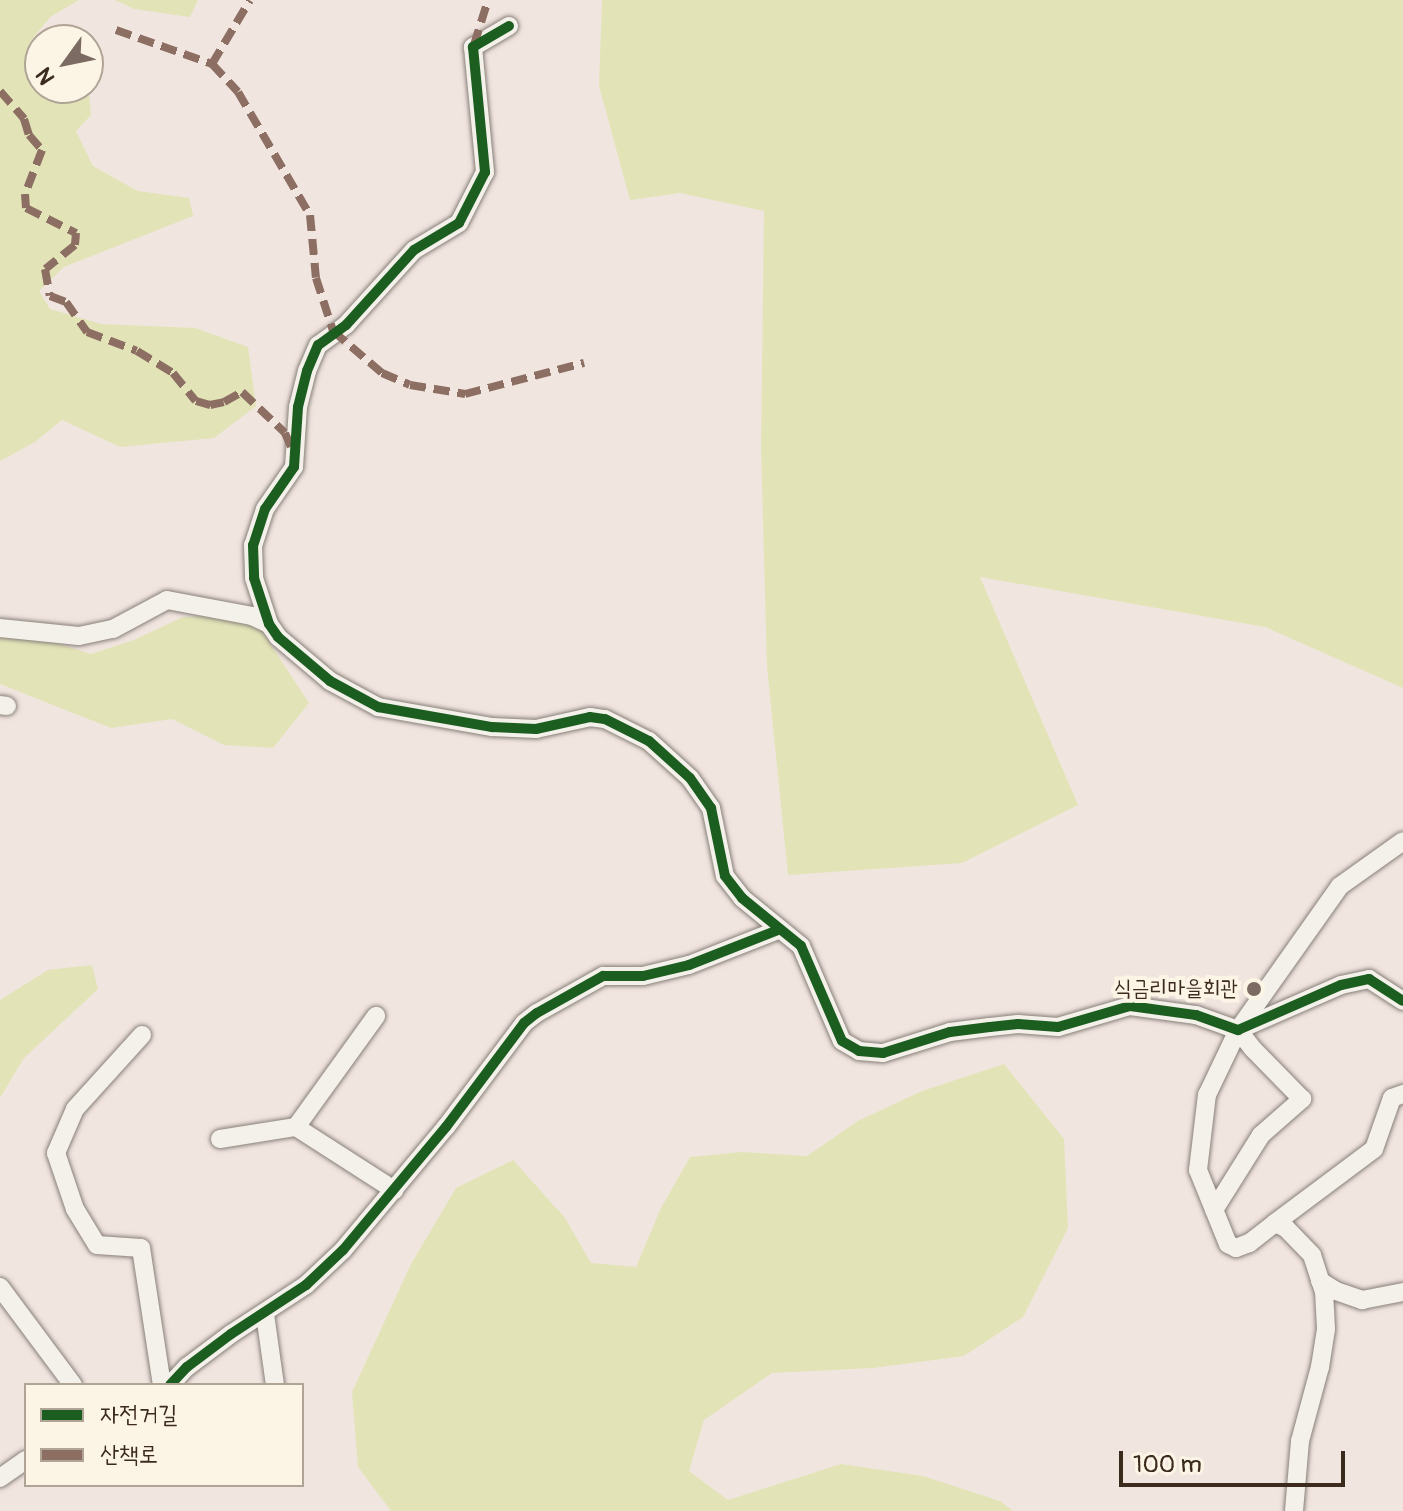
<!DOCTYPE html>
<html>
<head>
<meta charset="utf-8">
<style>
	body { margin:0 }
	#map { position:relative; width:1403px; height:1511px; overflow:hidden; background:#f1e5df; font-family:Pangolin,"Poor Story",sans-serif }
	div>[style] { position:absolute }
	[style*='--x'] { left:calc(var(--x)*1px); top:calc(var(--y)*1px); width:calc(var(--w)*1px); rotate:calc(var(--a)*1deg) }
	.green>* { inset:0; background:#e2e4b7 }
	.roads { filter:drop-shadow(0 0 2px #887f7a) drop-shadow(0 0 2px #887f7a) }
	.street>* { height:18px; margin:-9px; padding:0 9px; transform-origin:9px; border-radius:9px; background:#f4f0ea }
	.quiet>* { height:8px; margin-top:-4px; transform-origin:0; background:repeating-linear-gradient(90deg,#8d6e63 0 16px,transparent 0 24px) }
	.cycleway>* { height:10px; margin:-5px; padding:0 5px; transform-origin:5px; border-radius:5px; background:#1b5e20 }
	.dots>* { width:22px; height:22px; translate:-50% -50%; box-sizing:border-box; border:4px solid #fcf5e5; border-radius:50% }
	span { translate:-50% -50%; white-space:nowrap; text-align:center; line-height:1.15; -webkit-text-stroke:8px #fcf5e5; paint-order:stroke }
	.poi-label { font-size:22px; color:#3b2a1e }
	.right { translate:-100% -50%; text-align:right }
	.legend { position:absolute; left:24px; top:1383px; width:280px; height:104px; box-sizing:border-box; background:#fcf5e5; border:2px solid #afa495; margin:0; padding:10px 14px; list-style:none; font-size:24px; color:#3b2a1e }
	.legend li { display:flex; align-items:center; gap:16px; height:40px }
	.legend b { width:40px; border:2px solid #afa495 }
	.north { position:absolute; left:24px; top:24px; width:80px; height:80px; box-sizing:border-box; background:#fcf5e5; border:2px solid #afa495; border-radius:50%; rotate:237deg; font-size:22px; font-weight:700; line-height:32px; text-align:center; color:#3b2a1e }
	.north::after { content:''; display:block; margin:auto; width:28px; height:36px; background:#7b6b62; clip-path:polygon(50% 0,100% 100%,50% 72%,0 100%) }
	.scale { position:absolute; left:1119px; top:1451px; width:226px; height:36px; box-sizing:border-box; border:4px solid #3b2a1e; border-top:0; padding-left:10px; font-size:24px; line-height:28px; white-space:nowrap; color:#3b2a1e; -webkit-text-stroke:6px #fcf5e5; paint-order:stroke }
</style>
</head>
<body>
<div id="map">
	<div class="green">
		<i style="clip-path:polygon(0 0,79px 0,50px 17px,30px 42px,40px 60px,40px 88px,88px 88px,88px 83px,91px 115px,76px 131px,93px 166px,138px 191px,189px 198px,193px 216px,64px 267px,39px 291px,50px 309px,101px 324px,195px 328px,248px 347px,256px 406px,214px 438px,120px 447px,62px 420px,35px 442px,0 461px)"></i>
		<i style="clip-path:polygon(115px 0,198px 0,190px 17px,134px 9px)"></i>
		<i style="clip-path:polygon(602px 0,1403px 0,1403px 688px,1265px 627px,980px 577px,1078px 805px,962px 863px,788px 875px,767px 667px,761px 449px,764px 211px,680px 193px,630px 200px,599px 86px)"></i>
		<i style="clip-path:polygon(233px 615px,259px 627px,309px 703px,273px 748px,224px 745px,172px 719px,111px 728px,0 684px,0 625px,91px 654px,134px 640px,183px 617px)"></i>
		<i style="clip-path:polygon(92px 965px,98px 989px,24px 1058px,0 1098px,0 1000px,48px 970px)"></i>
		<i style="clip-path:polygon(1004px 1064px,1064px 1139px,1068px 1228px,1023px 1317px,964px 1356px,873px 1368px,772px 1373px,704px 1420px,689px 1471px,728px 1500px,841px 1464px,923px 1476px,1000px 1501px,1013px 1511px,391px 1511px,358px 1467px,352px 1392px,411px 1264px,456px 1188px,513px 1160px,565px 1218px,591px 1263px,636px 1267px,661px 1208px,690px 1157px,742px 1152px,807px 1156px,858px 1121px,922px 1091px)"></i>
	</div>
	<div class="roads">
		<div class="street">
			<i style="--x:509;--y:26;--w:42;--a:149.7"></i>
			<i style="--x:473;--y:47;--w:126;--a:84.5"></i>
			<i style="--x:485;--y:172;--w:57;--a:117"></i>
			<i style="--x:459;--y:223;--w:52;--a:149"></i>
			<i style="--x:414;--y:250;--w:101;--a:132.2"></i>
			<i style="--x:346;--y:325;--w:34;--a:144"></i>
			<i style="--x:318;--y:345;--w:28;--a:113"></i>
			<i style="--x:307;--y:371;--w:37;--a:104"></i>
			<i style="--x:298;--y:407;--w:60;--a:93.8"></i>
			<i style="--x:294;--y:467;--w:51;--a:124.6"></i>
			<i style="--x:265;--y:509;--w:38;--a:108"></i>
			<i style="--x:253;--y:545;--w:33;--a:88"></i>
			<i style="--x:254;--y:578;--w:48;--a:71.9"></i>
			<i style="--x:269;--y:624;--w:16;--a:55"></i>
			<i style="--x:278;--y:637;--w:68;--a:40.2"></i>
			<i style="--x:330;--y:681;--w:55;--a:28.4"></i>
			<i style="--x:378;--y:707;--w:116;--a:10"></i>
			<i style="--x:492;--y:727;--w:44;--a:2.6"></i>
			<i style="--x:536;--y:729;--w:55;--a:-12.5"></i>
			<i style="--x:590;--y:717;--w:15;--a:8"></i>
			<i style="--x:605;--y:719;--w:49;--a:26.6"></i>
			<i style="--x:649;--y:741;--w:55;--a:42.1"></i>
			<i style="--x:690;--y:778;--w:37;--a:55"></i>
			<i style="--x:711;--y:808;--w:69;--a:78.4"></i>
			<i style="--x:725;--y:876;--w:28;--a:52"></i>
			<i style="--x:742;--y:898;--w:76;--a:39.1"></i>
			<i style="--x:801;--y:946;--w:103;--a:66.7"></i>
			<i style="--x:842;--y:1041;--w:20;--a:30"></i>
			<i style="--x:859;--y:1051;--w:24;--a:5"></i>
			<i style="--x:883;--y:1053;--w:70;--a:-17.4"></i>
			<i style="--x:950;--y:1032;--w:40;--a:-7.1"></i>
			<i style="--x:990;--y:1027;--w:28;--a:-6"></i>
			<i style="--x:1018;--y:1024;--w:40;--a:4.3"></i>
			<i style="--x:1058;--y:1027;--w:75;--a:-16.3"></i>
			<i style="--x:1130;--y:1006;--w:67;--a:7.8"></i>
			<i style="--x:1196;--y:1015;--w:45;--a:19.7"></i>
			<i style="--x:1238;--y:1030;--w:112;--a:-23.6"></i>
			<i style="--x:1341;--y:985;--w:29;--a:-12"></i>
			<i style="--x:1369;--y:979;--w:40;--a:32.9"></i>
			<i style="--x:0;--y:628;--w:79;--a:5.8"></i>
			<i style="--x:79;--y:636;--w:35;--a:-12"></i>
			<i style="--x:113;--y:629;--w:61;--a:-28.2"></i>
			<i style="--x:167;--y:600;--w:86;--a:10.7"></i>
			<i style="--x:252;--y:616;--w:19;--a:25"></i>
			<i style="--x:0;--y:705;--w:7;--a:8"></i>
			<i style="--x:142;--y:1035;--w:100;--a:132.2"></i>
			<i style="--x:75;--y:1109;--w:48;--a:113.4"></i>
			<i style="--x:56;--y:1153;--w:59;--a:71.3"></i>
			<i style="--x:75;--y:1209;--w:42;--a:58.6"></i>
			<i style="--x:97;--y:1245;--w:44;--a:3.9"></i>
			<i style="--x:141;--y:1248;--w:139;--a:81.3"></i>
			<i style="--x:296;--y:1127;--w:137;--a:-54.2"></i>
			<i style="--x:220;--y:1139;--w:77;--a:-9"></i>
			<i style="--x:296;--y:1127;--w:117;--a:32.7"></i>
			<i style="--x:1214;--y:1210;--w:89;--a:-57.9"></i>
			<i style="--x:1261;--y:1135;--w:55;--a:-41.3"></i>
			<i style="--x:1302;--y:1099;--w:70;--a:-134.4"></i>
			<i style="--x:1253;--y:1049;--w:24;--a:-128"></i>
			<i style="--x:1275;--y:1223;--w:124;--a:-36.8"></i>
			<i style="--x:1374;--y:1149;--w:54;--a:-70.6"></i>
			<i style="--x:1392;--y:1098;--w:12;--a:-20"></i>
			<i style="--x:1320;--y:1281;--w:19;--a:32"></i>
			<i style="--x:1336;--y:1291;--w:28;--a:19"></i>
			<i style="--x:1362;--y:1300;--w:42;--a:-11"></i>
			<i style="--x:0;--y:1287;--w:122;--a:53.3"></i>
			<i style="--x:265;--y:1314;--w:72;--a:82"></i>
			<i style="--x:170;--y:1385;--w:25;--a:-47"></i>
			<i style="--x:187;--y:1367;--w:55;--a:-36.9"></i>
			<i style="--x:231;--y:1334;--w:90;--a:-33.2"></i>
			<i style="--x:306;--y:1285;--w:51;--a:-43.4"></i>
			<i style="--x:343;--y:1250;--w:160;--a:-50.1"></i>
			<i style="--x:446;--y:1127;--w:130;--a:-53.1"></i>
			<i style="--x:524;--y:1023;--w:16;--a:-38"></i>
			<i style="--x:537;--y:1013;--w:76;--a:-29.3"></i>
			<i style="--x:603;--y:976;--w:40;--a:0"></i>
			<i style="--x:643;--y:976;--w:47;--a:-13.4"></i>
			<i style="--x:689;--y:965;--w:96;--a:-21.5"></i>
			<i style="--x:0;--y:1478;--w:32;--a:-35"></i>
			<i style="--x:1294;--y:1511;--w:70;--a:-85.1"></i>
			<i style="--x:1300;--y:1441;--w:77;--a:-74.9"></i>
			<i style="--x:1320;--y:1367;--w:38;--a:-81"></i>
			<i style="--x:1326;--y:1329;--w:37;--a:-93"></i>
			<i style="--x:1324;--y:1292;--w:39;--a:-108"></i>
			<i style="--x:1312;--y:1255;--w:37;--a:-134"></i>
			<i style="--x:1286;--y:1228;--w:12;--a:-156"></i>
			<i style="--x:1275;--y:1223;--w:33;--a:142"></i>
			<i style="--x:1249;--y:1243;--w:14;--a:159"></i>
			<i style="--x:1236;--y:1248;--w:9;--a:-153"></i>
			<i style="--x:1228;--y:1244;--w:80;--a:-112.1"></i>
			<i style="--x:1198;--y:1170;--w:76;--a:-83.2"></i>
			<i style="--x:1207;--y:1095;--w:72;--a:-64.5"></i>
			<i style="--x:1238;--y:1030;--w:176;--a:-54.7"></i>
			<i style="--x:1340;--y:886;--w:77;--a:-35.5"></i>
		</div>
	</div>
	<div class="quiet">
		<i style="--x:116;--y:30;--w:102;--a:19.5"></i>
		<i style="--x:212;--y:64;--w:38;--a:47"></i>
		<i style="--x:238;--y:92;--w:143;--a:59.7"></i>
		<i style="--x:310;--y:215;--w:63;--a:84.6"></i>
		<i style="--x:316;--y:278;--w:56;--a:72.2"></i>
		<i style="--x:333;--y:331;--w:65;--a:40.6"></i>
		<i style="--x:382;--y:373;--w:30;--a:23"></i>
		<i style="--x:410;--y:385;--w:56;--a:9.3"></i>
		<i style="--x:465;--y:394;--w:123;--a:-14.6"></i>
		<i style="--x:474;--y:45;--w:47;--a:-72.7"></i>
		<i style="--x:212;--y:64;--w:74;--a:-59.3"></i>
		<i style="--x:0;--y:91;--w:37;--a:49"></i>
		<i style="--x:24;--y:119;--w:17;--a:73"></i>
		<i style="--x:29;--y:135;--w:20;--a:49"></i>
		<i style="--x:42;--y:150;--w:47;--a:111.1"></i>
		<i style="--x:25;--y:194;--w:14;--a:86"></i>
		<i style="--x:26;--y:208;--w:56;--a:26.6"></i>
		<i style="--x:76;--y:233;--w:12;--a:95"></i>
		<i style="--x:75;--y:245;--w:38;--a:141"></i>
		<i style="--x:45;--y:269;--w:27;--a:80"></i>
		<i style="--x:50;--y:296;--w:17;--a:21"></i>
		<i style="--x:66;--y:302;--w:37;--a:55"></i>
		<i style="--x:87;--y:332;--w:53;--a:20.8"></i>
		<i style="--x:137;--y:351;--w:42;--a:31.4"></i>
		<i style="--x:173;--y:373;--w:36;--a:51"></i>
		<i style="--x:196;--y:401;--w:15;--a:16"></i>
		<i style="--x:210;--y:405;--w:14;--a:-12"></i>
		<i style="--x:224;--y:402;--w:21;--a:-29"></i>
		<i style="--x:242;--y:392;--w:59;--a:43.6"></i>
		<i style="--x:285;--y:433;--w:15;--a:67"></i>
	</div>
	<div class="cycleway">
		<i style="--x:509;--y:26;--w:42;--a:149.7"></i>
		<i style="--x:473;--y:47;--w:126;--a:84.5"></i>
		<i style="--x:485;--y:172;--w:57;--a:117"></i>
		<i style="--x:459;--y:223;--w:52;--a:149"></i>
		<i style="--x:414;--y:250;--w:101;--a:132.2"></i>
		<i style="--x:346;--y:325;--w:34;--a:144"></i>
		<i style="--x:318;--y:345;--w:28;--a:113"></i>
		<i style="--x:307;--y:371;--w:37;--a:104"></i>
		<i style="--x:298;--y:407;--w:60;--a:93.8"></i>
		<i style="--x:294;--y:467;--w:51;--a:124.6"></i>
		<i style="--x:265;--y:509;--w:38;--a:108"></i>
		<i style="--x:253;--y:545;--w:33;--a:88"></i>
		<i style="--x:254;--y:578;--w:48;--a:71.9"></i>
		<i style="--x:269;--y:624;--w:16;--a:55"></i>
		<i style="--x:278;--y:637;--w:68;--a:40.2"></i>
		<i style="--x:330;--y:681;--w:55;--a:28.4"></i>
		<i style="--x:378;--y:707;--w:116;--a:10"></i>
		<i style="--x:492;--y:727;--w:44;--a:2.6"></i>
		<i style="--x:536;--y:729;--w:55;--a:-12.5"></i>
		<i style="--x:590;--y:717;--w:15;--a:8"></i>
		<i style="--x:605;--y:719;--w:49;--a:26.6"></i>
		<i style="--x:649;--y:741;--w:55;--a:42.1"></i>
		<i style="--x:690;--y:778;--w:37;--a:55"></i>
		<i style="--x:711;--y:808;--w:69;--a:78.4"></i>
		<i style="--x:725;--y:876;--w:28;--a:52"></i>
		<i style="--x:742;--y:898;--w:76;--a:39.1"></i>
		<i style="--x:801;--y:946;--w:103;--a:66.7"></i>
		<i style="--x:842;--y:1041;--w:20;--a:30"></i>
		<i style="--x:859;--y:1051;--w:24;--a:5"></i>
		<i style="--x:883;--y:1053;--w:70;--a:-17.4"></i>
		<i style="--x:950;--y:1032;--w:40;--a:-7.1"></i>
		<i style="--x:990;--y:1027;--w:28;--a:-6"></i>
		<i style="--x:1018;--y:1024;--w:40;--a:4.3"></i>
		<i style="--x:1058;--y:1027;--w:75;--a:-16.3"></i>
		<i style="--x:1130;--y:1006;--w:67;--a:7.8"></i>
		<i style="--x:1196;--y:1015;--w:45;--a:19.7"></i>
		<i style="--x:1238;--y:1030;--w:112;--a:-23.6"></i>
		<i style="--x:1341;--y:985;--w:29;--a:-12"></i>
		<i style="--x:1369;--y:979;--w:40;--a:32.9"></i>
		<i style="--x:170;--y:1385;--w:25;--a:-47"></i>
		<i style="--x:187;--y:1367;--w:55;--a:-36.9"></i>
		<i style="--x:231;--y:1334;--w:90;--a:-33.2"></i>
		<i style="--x:306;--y:1285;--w:51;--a:-43.4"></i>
		<i style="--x:343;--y:1250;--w:160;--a:-50.1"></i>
		<i style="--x:446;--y:1127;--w:130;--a:-53.1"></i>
		<i style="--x:524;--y:1023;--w:16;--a:-38"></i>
		<i style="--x:537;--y:1013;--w:76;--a:-29.3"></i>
		<i style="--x:603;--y:976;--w:40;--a:0"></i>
		<i style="--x:643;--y:976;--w:47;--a:-13.4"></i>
		<i style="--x:689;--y:965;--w:96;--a:-21.5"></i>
	</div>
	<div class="dots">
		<i style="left:1254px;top:989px;background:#7b6b62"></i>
	</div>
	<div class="poi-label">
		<span class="right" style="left:1238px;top:989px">식금리마을회관</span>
	</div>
	<ul class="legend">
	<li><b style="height:10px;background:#1b5e20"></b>자전거길</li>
	<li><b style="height:10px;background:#8d6e63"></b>산책로</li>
	</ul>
	<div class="north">N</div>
	<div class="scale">100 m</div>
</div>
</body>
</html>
